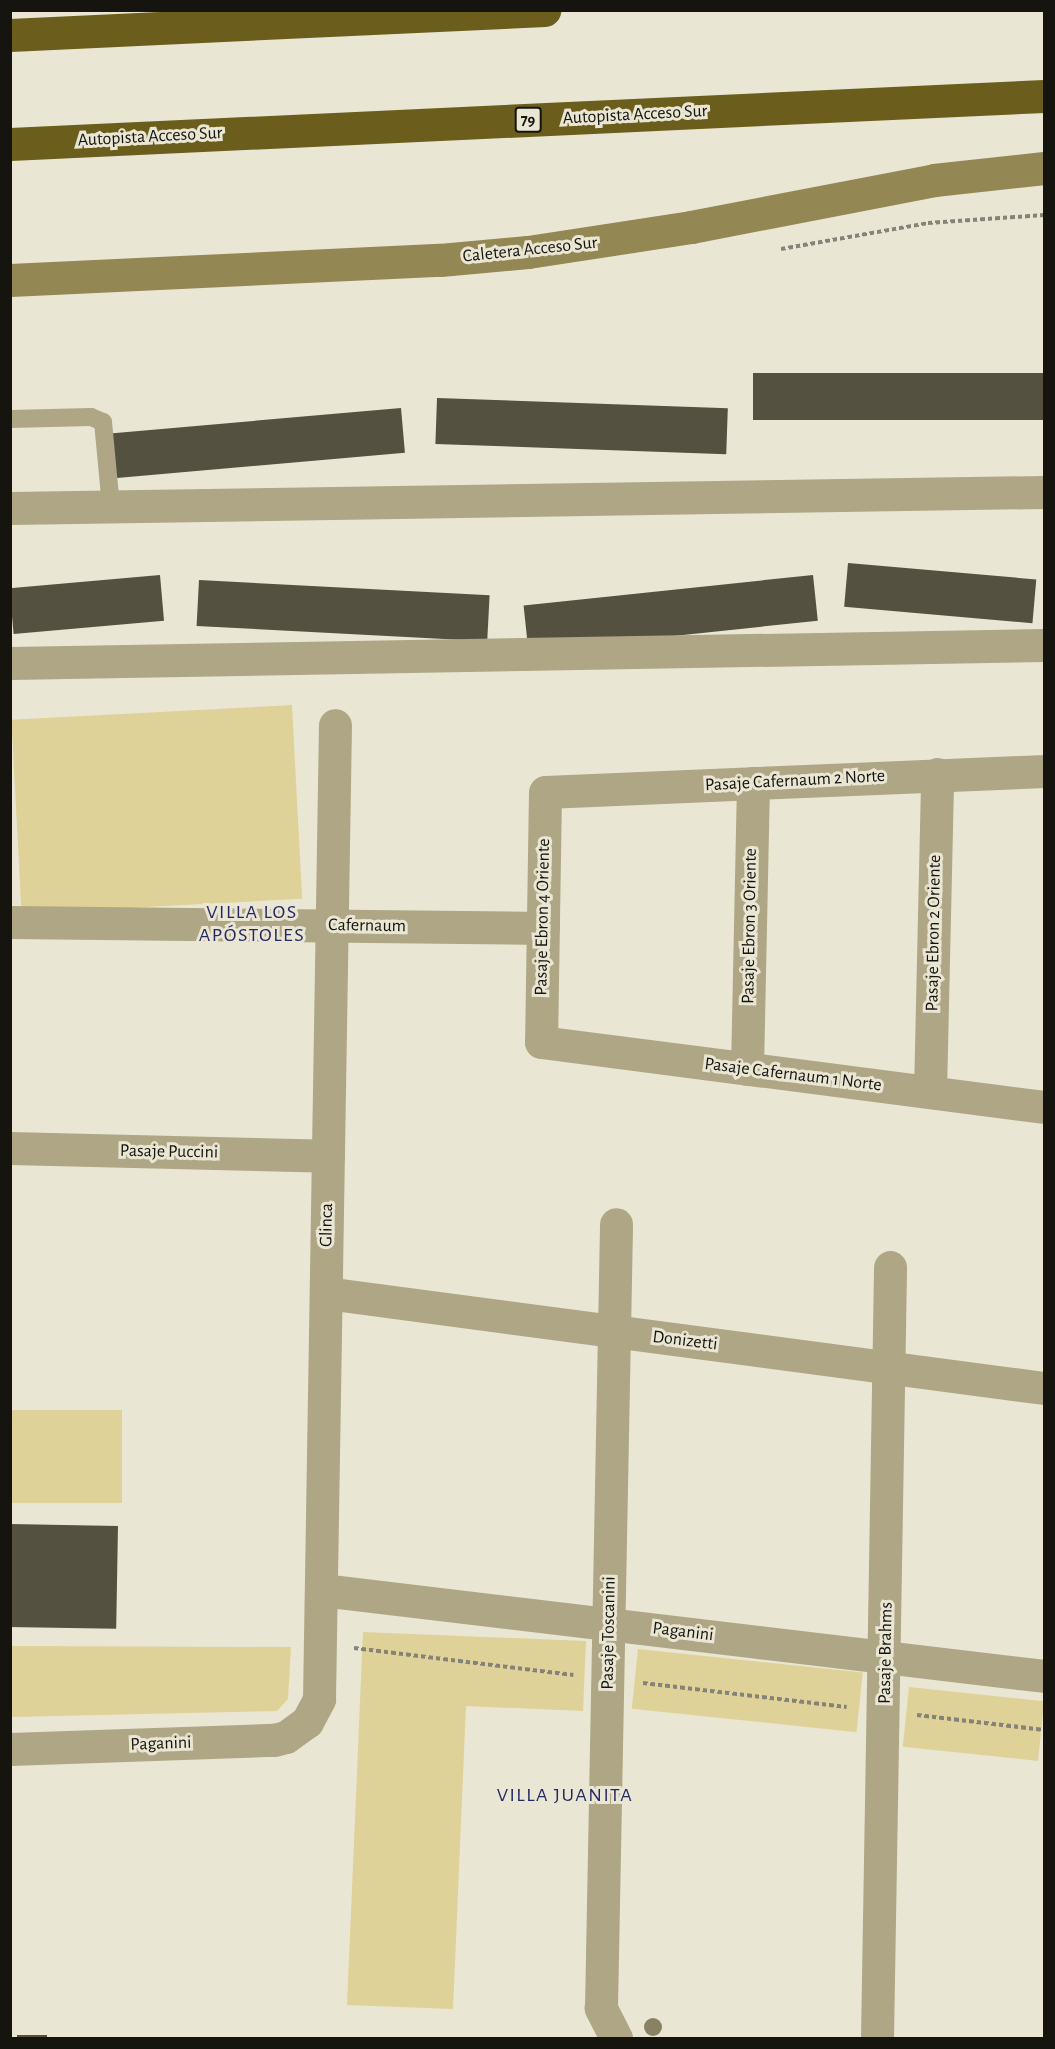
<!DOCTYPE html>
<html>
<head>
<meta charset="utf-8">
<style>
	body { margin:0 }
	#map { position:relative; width:1055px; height:2049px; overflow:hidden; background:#eae6d4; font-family:"Alegreya Sans",sans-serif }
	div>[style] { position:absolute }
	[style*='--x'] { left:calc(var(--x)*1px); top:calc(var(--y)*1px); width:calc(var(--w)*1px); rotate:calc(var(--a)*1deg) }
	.green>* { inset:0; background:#ded298; transform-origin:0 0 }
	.building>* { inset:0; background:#545141; transform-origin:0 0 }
	.path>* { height:4px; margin-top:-2px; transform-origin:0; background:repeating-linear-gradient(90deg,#858377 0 4.5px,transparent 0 7.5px) }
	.service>* { height:18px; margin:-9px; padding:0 9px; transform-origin:9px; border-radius:9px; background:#aea684 }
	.minor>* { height:33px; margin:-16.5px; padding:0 16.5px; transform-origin:16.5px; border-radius:16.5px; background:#aea684 }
	.secondary>* { height:33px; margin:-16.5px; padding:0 16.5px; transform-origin:16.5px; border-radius:16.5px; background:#938753 }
	.motorway>* { height:33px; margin:-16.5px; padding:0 16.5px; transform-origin:16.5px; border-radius:16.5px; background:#6b5d1b }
	.trees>* { width:18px; height:18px; margin:-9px; border-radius:50%; background:#888164 }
	span { translate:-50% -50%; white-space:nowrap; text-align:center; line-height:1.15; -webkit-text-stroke:6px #eae6d4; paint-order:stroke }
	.shield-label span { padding:2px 4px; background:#eae6d4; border:2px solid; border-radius:4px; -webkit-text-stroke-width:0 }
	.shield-label { font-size:16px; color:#15140e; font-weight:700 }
	.street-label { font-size:18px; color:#15140e }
	.neighbourhood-label { font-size:20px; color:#262861; letter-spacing:1.5px }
	.frame { position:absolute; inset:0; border:12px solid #15140e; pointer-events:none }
</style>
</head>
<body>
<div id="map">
	<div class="green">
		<i style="left:292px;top:705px;width:194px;height:281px;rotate:87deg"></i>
		<i style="left:11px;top:1410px;width:111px;height:93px"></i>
		<i style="clip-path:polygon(363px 1632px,586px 1641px,583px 1711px,466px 1706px,453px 2009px,347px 2005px)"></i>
		<i style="clip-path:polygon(10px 1646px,291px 1647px,288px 1699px,277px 1711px,11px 1717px)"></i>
		<i style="left:638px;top:1649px;width:226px;height:60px;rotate:6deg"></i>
		<i style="left:909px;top:1687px;width:136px;height:60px;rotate:6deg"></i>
	</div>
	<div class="building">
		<i style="left:1044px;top:373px;width:47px;height:291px;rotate:90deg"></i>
		<i style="left:437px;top:398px;width:291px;height:46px;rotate:2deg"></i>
		<i style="left:401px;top:408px;width:45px;height:292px;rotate:85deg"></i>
		<i style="left:848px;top:563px;width:189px;height:44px;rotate:5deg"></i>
		<i style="left:160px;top:575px;width:46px;height:151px;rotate:85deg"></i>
		<i style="left:813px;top:575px;width:46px;height:291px;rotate:84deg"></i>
		<i style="left:199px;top:580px;width:291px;height:46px;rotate:3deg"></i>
		<i style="left:10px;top:1524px;width:108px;height:103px;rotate:1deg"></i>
		<i style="left:17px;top:2035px;width:30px;height:3px"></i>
	</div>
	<div class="path">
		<i style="--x:781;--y:249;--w:149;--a:-10"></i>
		<i style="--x:928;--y:223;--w:116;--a:-3.9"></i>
		<i style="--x:354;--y:1648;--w:221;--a:7"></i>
		<i style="--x:643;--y:1683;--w:205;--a:6.7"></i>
		<i style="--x:917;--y:1715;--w:128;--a:6.7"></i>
	</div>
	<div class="service">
		<i style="--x:10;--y:419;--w:81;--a:-1.4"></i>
		<i style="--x:91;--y:417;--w:13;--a:23"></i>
		<i style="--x:103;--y:422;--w:84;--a:84.6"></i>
	</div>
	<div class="minor">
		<i style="--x:10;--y:508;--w:1034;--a:-0.89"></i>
		<i style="--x:10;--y:663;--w:1034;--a:-1"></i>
		<i style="--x:1044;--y:771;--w:499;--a:177.6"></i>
		<i style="--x:545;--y:792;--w:250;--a:90.9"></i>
		<i style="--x:541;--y:1042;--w:507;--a:7.36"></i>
		<i style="--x:10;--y:922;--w:533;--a:0.64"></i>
		<i style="--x:747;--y:1069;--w:286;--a:-88.8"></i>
		<i style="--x:930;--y:1092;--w:318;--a:-88.7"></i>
		<i style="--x:10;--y:1148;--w:318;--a:1.4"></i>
		<i style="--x:326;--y:1293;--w:724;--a:7.54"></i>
		<i style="--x:322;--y:1590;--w:727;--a:6.79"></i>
		<i style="--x:10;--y:1749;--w:264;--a:-2"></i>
		<i style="--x:274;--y:1740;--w:12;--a:-14"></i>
		<i style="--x:286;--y:1737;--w:26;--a:-36"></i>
		<i style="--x:307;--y:1722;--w:26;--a:-62"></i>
		<i style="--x:319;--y:1699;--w:974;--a:-89.06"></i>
		<i style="--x:616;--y:2038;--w:34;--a:-117"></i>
		<i style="--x:601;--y:2008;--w:784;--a:-88.9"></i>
		<i style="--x:877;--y:2038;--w:771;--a:-89.03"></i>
	</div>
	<div class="secondary">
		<i style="--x:10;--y:280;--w:430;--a:-2.7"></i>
		<i style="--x:440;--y:260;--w:88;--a:-5.2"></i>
		<i style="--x:528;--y:252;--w:165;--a:-8.7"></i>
		<i style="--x:691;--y:227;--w:248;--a:-10.9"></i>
		<i style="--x:934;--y:180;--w:111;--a:-6.2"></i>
	</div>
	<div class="motorway">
		<i style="--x:10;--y:35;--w:535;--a:-2.68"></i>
		<i style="--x:10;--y:144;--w:1035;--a:-2.66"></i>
	</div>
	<div class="trees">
		<i style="left:653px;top:2027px"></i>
	</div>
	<div class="shield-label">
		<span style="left:528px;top:120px">79</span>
	</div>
	<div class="street-label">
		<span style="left:635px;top:115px;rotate:-3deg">Autopista Acceso Sur</span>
		<span style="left:150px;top:137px;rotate:-3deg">Autopista Acceso Sur</span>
		<span style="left:530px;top:250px;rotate:-6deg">Caletera Acceso Sur</span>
		<span style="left:795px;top:781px;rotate:-3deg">Pasaje Cafernaum 2 Norte</span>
		<span style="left:543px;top:917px;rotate:-89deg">Pasaje Ebron 4 Oriente</span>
		<span style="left:367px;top:926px;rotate:1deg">Cafernaum</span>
		<span style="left:750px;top:926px;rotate:-89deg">Pasaje Ebron 3 Oriente</span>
		<span style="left:934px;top:933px;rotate:-89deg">Pasaje Ebron 2 Oriente</span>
		<span style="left:793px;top:1075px;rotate:7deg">Pasaje Cafernaum 1 Norte</span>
		<span style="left:169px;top:1152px;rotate:1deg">Pasaje Puccini</span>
		<span style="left:327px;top:1225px;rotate:-89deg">Glinca</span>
		<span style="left:685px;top:1341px;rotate:7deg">Donizetti</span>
		<span style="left:683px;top:1632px;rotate:7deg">Paganini</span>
		<span style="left:609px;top:1633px;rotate:-89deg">Pasaje Toscanini</span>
		<span style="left:886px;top:1653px;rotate:-89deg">Pasaje Brahms</span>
		<span style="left:161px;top:1744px;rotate:-2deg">Paganini</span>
	</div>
	<div class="neighbourhood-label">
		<span style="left:252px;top:924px">VILLA LOS<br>APÓSTOLES</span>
		<span style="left:565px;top:1795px">VILLA JUANITA</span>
	</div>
	<div class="frame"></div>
</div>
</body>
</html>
